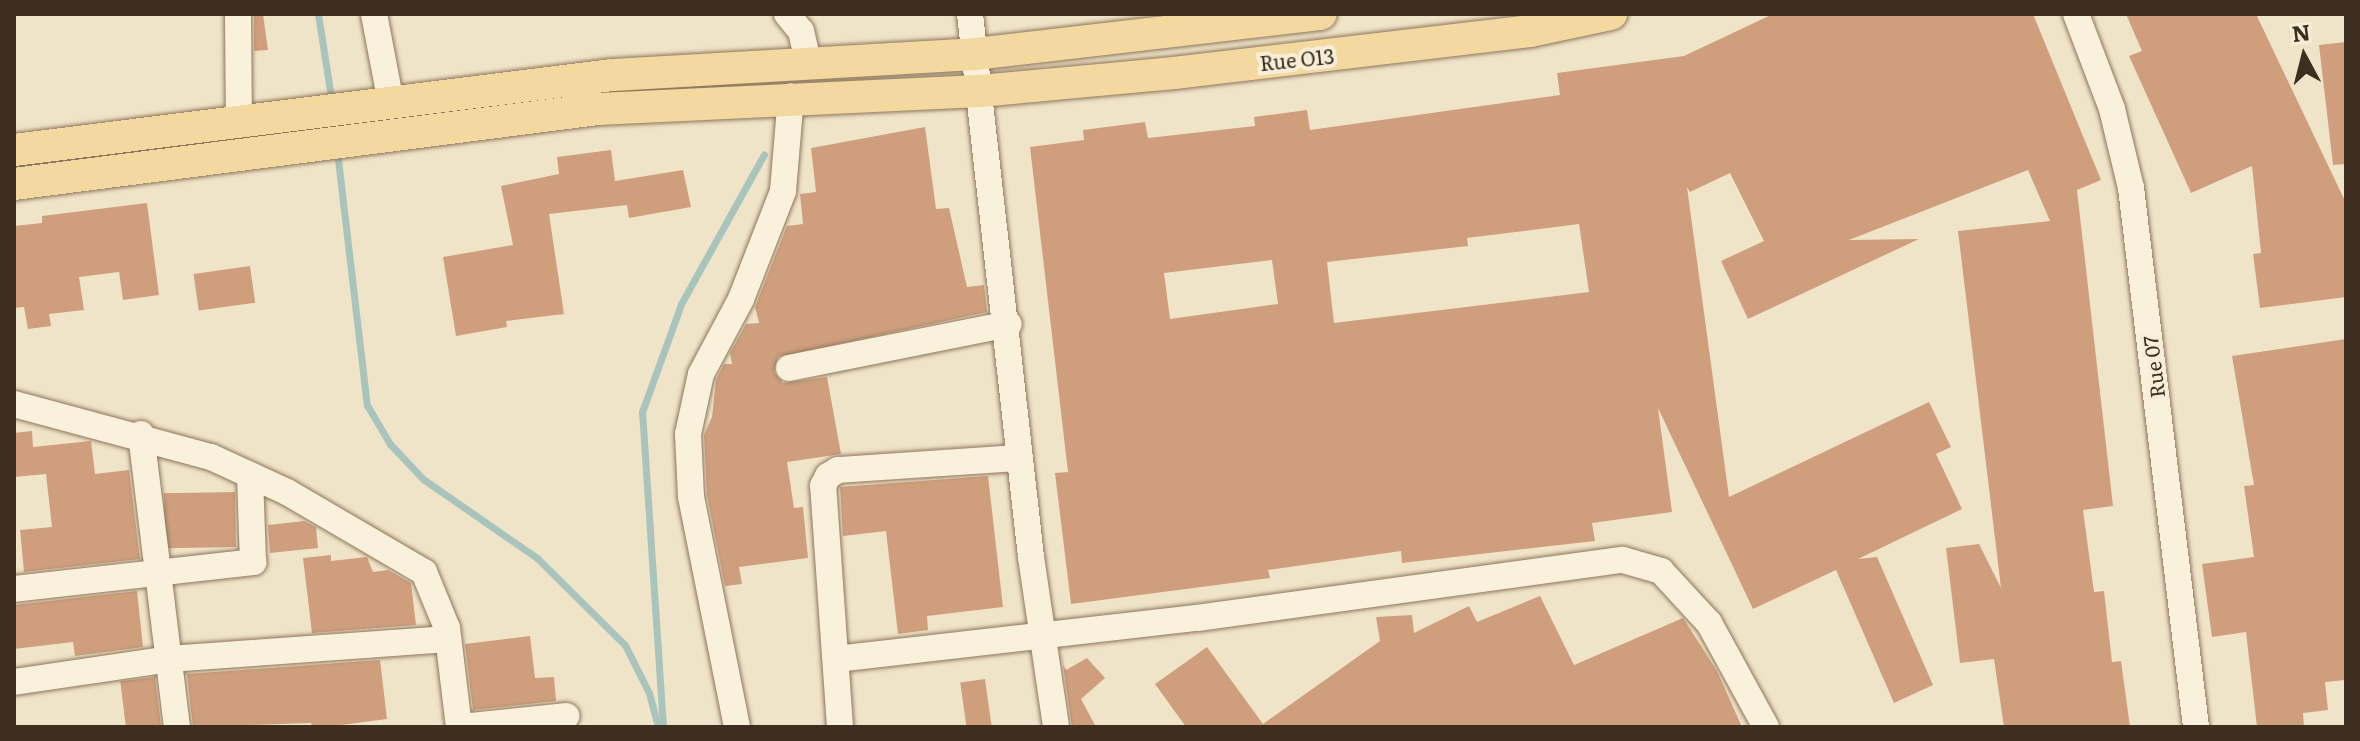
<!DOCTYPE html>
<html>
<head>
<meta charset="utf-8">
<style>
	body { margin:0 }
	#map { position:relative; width:2360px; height:741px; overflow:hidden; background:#f0e4c8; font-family:Literata,serif }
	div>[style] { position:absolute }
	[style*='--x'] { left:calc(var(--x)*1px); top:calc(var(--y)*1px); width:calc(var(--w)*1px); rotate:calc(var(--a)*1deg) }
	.stream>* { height:7px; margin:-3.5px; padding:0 3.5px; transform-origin:3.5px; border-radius:3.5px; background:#a9c4bc }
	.building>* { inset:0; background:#cf9f7d; transform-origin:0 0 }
	.roads { filter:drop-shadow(0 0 2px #8d765c) drop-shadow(0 0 2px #8d765c) }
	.minor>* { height:26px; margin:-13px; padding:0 13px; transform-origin:13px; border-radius:13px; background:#faf1dc }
	.major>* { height:32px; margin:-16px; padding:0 16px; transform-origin:16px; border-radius:16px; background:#f3d9a0 }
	span { translate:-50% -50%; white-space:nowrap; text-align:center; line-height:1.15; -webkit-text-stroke:8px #f7eed8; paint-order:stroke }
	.street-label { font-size:20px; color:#3d2e20 }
	.frame { position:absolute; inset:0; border:16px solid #3d2e20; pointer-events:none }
	.north { position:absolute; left:2264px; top:16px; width:80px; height:80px; -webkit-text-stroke:6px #f7eed8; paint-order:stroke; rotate:353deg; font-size:22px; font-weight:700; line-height:32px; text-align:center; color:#3d2e20 }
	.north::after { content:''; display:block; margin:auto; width:28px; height:36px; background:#3d2e20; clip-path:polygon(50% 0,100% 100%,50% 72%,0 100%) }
</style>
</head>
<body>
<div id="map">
	<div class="stream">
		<i style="--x:318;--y:14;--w:90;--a:81.1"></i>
		<i style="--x:337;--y:151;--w:256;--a:83.3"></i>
		<i style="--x:367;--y:405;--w:45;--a:59.5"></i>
		<i style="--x:390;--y:444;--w:48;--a:46.7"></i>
		<i style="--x:423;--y:479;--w:139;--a:34.7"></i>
		<i style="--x:537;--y:558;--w:124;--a:44.7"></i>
		<i style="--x:625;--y:645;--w:54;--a:63.4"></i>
		<i style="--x:649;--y:693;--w:35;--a:75"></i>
		<i style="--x:663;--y:727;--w:316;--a:-93.8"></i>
		<i style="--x:642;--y:412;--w:115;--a:-70.1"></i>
		<i style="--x:681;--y:304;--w:171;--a:-61"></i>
	</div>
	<div class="building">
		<i style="clip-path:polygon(254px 14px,263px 14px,268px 50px,254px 51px)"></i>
		<i style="clip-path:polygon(evenodd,1773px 14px,2033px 14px,2101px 180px,2077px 190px,2113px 506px,2083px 510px,2094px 592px,2104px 591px,2112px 662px,2121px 661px,2130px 727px,2004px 727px,1994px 659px,1960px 663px,1946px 548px,1979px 544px,2001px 588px,1958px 231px,2050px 221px,2028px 170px,1849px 240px,1919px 239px,1748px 319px,1721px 261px,1764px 241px,1730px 173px,1690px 192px,1687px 187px,1729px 497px,1929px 402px,1951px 447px,1936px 454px,1962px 509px,1858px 559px,1877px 557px,1933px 685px,1894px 703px,1836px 570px,1753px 609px,1658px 408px,1672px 512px,1592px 523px,1595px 541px,1402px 563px,1401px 551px,1268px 570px,1270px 578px,1071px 604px,1055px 473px,1068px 472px,1030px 147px,1084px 140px,1083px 130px,1145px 122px,1148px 138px,1255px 126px,1254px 117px,1307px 110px,1310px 130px,1560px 95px,1557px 73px,1684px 56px,1773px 14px,1579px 224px,1589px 292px,1334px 323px,1327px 262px,1468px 246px,1467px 238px,1579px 224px,1773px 14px,1272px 260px,1278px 304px,1170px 319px,1164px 273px,1272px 260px)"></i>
		<i style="clip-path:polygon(2126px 14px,2256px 14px,2346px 203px,2346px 297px,2260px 308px,2253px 254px,2261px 253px,2252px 166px,2191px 193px,2129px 56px,2142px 51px)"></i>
		<i style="clip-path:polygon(2346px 42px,2346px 164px,2333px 165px,2319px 45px)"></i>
		<i style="clip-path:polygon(925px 127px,936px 209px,949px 208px,967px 287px,984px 285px,987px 312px,778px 357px,774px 372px,783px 383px,827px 377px,841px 454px,787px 462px,794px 508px,803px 507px,808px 558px,739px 567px,742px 584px,725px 586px,707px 495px,704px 435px,712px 417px,716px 380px,724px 364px,732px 364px,730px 353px,746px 324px,759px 323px,755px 307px,787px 226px,803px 224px,800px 194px,816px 192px,811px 148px)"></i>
		<i style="clip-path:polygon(611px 150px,615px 181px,683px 170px,691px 207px,629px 218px,627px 205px,549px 214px,564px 314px,506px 321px,507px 327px,456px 336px,443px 257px,513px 245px,501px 186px,559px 174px,557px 157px)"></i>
		<i style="clip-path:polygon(147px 203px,159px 295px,123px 300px,119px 272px,79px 277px,84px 310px,49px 314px,51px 326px,28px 329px,24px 307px,14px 308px,14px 226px,42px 223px,42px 216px)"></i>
		<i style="left:250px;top:266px;width:37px;height:57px;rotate:82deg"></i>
		<i style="clip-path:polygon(2346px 339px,2346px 680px,2325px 682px,2328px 710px,2303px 713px,2304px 727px,2257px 727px,2246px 632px,2212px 637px,2202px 564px,2254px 557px,2244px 486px,2254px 485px,2232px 356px)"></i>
		<i style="clip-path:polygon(32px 431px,33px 447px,91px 441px,95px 474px,129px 470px,140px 559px,24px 572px,20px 530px,52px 527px,46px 474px,14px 477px,14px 433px)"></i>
		<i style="clip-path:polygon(988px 476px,1003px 607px,927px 616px,928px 630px,898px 634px,886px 531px,843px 536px,840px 487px)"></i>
		<i style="left:235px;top:492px;width:55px;height:71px;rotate:89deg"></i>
		<i style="clip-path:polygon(304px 521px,316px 527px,318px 548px,270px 553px,268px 525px)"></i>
		<i style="clip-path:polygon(331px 555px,331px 561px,367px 557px,373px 572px,388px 570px,411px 583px,416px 625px,312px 633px,303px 558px)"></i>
		<i style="clip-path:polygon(137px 591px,143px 647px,75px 656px,73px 642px,14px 649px,14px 605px)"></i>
		<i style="clip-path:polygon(1540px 596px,1574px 665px,1683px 618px,1717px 671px,1742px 727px,1186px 727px,1155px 684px,1207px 647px,1263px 724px,1380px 641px,1376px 617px,1412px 615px,1414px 633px,1469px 606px,1477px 622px)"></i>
		<i style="clip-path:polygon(530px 636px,535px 678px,554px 677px,556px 701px,473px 710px,465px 644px)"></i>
		<i style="clip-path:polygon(1087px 658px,1105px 678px,1081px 699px,1096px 727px,1072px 727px,1063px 665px,1066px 670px)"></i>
		<i style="clip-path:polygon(380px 660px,387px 719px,326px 727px,312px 727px,311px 723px,193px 727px,187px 674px)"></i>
		<i style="left:155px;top:677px;width:50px;height:35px;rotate:83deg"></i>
		<i style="left:985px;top:679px;width:49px;height:25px;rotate:82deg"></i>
	</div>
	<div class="roads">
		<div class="minor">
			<i style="--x:238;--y:14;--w:106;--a:89.5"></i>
			<i style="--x:374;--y:14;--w:91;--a:79.2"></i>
			<i style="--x:787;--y:14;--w:22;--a:51"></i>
			<i style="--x:801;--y:31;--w:35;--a:77"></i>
			<i style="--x:970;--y:14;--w:546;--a:83.59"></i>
			<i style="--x:1031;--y:557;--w:172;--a:81.6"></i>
			<i style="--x:2076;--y:14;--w:102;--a:69.2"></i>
			<i style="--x:2112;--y:109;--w:81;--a:76.5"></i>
			<i style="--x:2131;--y:188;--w:543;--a:83.12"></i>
			<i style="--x:789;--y:368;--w:224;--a:-11.3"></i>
			<i style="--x:14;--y:404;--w:204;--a:15.1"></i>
			<i style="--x:211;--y:457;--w:84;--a:24.7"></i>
			<i style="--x:287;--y:492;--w:159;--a:30.3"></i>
			<i style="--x:424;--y:572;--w:61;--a:67.7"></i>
			<i style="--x:447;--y:628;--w:100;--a:83.1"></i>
			<i style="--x:141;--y:434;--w:295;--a:83"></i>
			<i style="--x:14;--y:589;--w:241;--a:-6.4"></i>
			<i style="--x:253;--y:562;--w:87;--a:-92"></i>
			<i style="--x:836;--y:659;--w:363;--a:-6.5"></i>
			<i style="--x:1197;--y:618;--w:430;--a:-7.8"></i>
			<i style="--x:1623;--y:560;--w:40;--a:16"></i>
			<i style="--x:1661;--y:571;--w:71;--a:47.3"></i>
			<i style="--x:1709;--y:623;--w:119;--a:61.3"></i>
			<i style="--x:14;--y:682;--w:157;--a:-8.4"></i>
			<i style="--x:169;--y:659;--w:280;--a:-4.1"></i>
			<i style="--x:460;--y:727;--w:107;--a:-5.9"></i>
			<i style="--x:737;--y:727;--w:235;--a:-101.3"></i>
			<i style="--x:691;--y:497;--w:63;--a:-92.7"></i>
			<i style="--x:688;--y:434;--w:61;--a:-77.8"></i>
			<i style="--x:701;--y:374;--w:85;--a:-61.9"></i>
			<i style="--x:741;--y:299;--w:116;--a:-68.7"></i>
			<i style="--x:783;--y:191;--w:95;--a:-85.2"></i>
			<i style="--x:840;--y:727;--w:242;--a:-94"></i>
			<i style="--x:823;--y:486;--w:11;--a:-63"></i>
			<i style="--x:828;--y:476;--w:12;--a:-31"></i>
			<i style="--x:838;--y:470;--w:182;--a:-3.8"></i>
		</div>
		<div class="major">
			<i style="--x:14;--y:150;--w:603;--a:-7.15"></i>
			<i style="--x:612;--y:75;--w:364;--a:-3.3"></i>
			<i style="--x:975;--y:54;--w:348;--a:-6.6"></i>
			<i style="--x:14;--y:184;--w:589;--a:-7.32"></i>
			<i style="--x:598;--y:109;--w:382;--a:-2.7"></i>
			<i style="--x:980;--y:91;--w:195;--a:-5.3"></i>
			<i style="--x:1174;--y:73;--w:358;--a:-6.7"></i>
			<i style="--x:1530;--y:31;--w:83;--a:-11.9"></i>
		</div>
	</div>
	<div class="street-label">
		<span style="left:1297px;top:59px;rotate:-6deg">Rue O13</span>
		<span style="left:2153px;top:367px;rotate:-97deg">Rue 07</span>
	</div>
	<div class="frame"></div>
	<div class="north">N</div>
</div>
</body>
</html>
